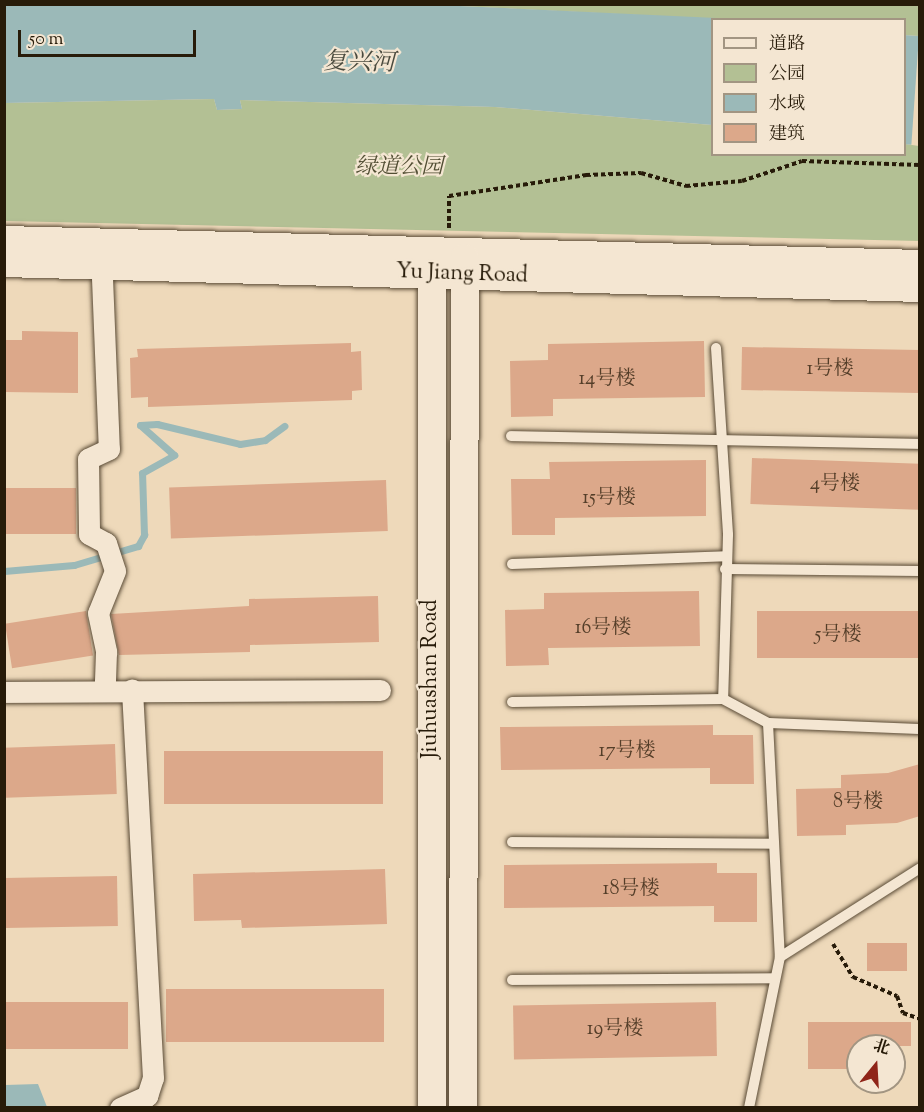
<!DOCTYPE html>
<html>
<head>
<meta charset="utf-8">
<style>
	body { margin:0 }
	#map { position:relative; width:924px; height:1112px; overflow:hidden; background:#eed9ba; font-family:"Sorts Mill Goudy","Noto Serif SC",serif }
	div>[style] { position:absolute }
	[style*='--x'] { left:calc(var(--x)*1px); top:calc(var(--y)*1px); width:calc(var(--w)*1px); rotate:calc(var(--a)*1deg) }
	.green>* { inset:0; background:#b3c094 }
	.water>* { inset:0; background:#9bb9b8; transform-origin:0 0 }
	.stream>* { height:7px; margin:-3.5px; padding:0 3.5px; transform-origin:3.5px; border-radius:3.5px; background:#9bb9b8 }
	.building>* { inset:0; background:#dca88a; transform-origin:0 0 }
	.path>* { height:4px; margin-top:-2px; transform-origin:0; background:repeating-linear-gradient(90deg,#271b09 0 4.5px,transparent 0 7.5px) }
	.roads { filter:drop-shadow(0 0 2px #594a35) drop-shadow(0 0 2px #594a35) }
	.lane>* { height:10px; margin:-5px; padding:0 5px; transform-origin:5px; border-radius:5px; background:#f4e6d2 }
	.street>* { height:21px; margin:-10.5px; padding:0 10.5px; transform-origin:10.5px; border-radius:10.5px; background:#f4e6d2 }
	.secondary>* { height:28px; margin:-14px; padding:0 14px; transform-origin:14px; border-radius:14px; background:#f4e6d2 }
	span { translate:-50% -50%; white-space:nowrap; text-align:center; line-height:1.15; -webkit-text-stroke:4.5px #f4e6d2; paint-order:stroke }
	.number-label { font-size:20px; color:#543e29 }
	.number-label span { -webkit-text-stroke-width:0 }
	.park-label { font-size:22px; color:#514d33; font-style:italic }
	.street-label { font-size:22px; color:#271b09 }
	.water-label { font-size:24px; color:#4a4a3e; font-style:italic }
	.frame { position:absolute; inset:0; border:6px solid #271b09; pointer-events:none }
	.legend { position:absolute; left:711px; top:18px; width:195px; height:138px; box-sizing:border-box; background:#f4e6d2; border:2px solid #a29582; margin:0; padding:8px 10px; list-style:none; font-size:18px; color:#271b09 }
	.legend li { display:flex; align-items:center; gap:12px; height:30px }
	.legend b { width:30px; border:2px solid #a29582 }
	.north { position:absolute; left:846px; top:1034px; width:60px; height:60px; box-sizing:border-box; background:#f4e6d2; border:2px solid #a29582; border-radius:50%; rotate:18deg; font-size:16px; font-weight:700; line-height:24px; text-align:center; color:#271b09 }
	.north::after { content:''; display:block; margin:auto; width:21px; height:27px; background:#8f2418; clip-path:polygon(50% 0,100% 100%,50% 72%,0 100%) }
	.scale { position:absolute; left:18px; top:30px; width:178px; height:27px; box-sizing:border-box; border:3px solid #271b09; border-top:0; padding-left:8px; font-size:18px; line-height:21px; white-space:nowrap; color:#271b09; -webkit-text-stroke:4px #f4e6d2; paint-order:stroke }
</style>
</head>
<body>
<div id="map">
	<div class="green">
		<i style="clip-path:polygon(438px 5px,919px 5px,919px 36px,905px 35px,904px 20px,738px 20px)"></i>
		<i style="clip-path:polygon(214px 99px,217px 110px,242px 109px,240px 100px,495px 107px,712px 125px,712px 154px,904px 154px,905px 144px,919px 146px,919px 241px,5px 221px,5px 103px)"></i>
	</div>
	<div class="water">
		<i style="clip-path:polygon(4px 5px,438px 5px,738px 19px,712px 20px,712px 125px,495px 107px,240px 100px,242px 109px,217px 110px,214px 99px,5px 103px)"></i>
		<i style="left:904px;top:35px;width:15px;height:109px;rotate:4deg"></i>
		<i style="clip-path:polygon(38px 1084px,47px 1107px,5px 1106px,5px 1085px)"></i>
	</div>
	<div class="stream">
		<i style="--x:4;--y:571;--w:70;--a:-4.9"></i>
		<i style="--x:74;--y:565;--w:67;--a:-16.5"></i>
		<i style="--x:138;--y:546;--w:13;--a:-61"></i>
		<i style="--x:144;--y:535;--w:62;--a:-91.8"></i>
		<i style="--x:142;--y:473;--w:37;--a:-29"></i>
		<i style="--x:174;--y:455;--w:45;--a:-138.6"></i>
		<i style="--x:140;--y:425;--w:17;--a:-3"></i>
		<i style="--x:157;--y:424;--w:85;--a:13.5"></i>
		<i style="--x:240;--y:444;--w:25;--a:-9"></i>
		<i style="--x:265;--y:440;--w:24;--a:-36"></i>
	</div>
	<div class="building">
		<i style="clip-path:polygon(22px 331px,78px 332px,78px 393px,4px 392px,4px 340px,22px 340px)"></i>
		<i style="clip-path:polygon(704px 341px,705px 397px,553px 399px,553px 416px,511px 417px,510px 361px,548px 360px,548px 344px)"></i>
		<i style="clip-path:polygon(351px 343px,351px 352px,361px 351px,362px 390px,352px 391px,352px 400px,148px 407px,148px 397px,131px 398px,130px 358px,138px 357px,137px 349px)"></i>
		<i style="left:742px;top:347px;width:178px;height:43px;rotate:1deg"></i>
		<i style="left:752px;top:458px;width:168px;height:46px;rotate:2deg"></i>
		<i style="clip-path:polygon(706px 460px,706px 516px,555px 518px,555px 535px,512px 535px,511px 479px,550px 479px,549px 462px)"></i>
		<i style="left:386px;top:480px;width:51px;height:217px;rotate:88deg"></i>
		<i style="left:76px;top:488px;width:46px;height:72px;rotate:90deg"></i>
		<i style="clip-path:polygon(699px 591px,700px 646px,548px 648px,549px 665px,506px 666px,505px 610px,544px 609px,544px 593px)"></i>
		<i style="clip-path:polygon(378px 596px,379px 642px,250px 645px,250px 652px,119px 655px,111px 614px,249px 606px,249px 599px)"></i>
		<i style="left:86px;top:611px;width:45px;height:82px;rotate:81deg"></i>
		<i style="left:757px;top:611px;width:163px;height:47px"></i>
		<i style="clip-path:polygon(713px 725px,713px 735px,753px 735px,754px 784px,710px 784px,710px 768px,501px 770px,500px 727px)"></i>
		<i style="left:115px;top:744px;width:50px;height:111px;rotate:88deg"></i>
		<i style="left:383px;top:751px;width:53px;height:219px;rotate:90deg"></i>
		<i style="clip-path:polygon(920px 764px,920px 816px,897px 823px,846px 825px,846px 835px,797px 836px,796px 789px,841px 788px,841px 775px,888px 773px)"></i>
		<i style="clip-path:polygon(717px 863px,717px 873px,757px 873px,757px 922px,714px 922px,714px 906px,504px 908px,504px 865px)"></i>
		<i style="clip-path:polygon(385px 869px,387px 924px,242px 928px,241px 920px,194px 921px,193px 874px)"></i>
		<i style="left:117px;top:876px;width:50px;height:113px;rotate:89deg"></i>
		<i style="left:867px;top:943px;width:40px;height:28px"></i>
		<i style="left:384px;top:989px;width:53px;height:218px;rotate:90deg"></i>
		<i style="left:128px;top:1002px;width:47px;height:124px;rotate:90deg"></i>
		<i style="left:716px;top:1002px;width:54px;height:203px;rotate:89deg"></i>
		<i style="clip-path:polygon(808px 1022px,911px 1022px,911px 1046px,858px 1046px,858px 1069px,808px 1069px)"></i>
	</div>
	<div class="path">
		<i style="--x:449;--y:228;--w:32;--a:-90"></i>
		<i style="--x:449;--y:196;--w:139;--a:-8.7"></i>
		<i style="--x:586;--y:175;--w:55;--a:-2.1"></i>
		<i style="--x:641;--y:173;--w:47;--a:16.1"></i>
		<i style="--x:686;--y:186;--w:56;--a:-5.1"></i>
		<i style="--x:742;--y:181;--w:63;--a:-18.4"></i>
		<i style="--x:802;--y:161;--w:118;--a:1.9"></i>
		<i style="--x:833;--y:944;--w:39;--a:59"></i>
		<i style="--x:853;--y:977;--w:48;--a:23.4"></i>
		<i style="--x:897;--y:996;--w:18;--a:71"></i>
		<i style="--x:903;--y:1013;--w:18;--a:19"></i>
	</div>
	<div class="roads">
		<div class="lane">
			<i style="--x:716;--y:348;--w:187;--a:86.3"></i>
			<i style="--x:728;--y:535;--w:164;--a:91.7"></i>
			<i style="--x:723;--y:699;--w:51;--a:28.1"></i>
			<i style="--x:768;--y:723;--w:234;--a:87.1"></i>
			<i style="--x:780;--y:957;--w:154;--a:101.6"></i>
			<i style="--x:511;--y:436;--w:409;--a:1.1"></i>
			<i style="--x:512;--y:564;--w:214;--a:-2.1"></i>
			<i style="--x:725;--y:569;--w:195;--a:0.6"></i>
			<i style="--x:512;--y:702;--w:211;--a:-0.8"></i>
			<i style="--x:768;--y:723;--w:152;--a:2.3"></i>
			<i style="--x:512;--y:842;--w:262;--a:0.4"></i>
			<i style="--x:780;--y:957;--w:166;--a:-32.4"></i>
			<i style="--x:512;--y:980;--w:263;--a:-0.4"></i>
		</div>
		<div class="street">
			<i style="--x:101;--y:253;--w:196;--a:87.7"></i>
			<i style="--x:109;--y:449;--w:23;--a:155"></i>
			<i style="--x:88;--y:459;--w:75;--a:89.2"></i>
			<i style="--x:89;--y:534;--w:19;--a:28"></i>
			<i style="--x:106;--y:543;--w:29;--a:72"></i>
			<i style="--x:115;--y:571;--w:45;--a:112"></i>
			<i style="--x:98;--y:613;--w:40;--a:78"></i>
			<i style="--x:106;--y:652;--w:38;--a:92"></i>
			<i style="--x:4;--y:692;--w:376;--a:-0.3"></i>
			<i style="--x:120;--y:1108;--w:30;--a:-24"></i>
			<i style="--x:147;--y:1096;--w:19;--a:-72"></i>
			<i style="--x:153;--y:1078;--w:389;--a:-93.1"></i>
		</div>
		<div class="secondary">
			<i style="--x:4;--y:240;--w:916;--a:1.5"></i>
			<i style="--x:432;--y:256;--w:852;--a:90"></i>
			<i style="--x:4;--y:263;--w:916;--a:1.56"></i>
			<i style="--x:463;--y:1108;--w:850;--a:-89.87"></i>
		</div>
	</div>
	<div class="number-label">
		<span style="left:830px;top:369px">1号楼</span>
		<span style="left:607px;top:379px">14号楼</span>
		<span style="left:835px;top:484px">4号楼</span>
		<span style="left:609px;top:498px">15号楼</span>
		<span style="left:603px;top:628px">16号楼</span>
		<span style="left:838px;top:635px">5号楼</span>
		<span style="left:627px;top:751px">17号楼</span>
		<span style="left:858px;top:802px">8号楼</span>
		<span style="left:631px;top:889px">18号楼</span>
		<span style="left:615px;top:1029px">19号楼</span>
	</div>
	<div class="park-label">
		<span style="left:399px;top:169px">绿道公园</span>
	</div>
	<div class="street-label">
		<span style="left:462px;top:275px;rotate:2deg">Yu Jiang Road</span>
		<span style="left:432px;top:679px;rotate:-90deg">Jiuhuashan Road</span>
	</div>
	<div class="water-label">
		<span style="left:359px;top:64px;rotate:1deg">复兴河</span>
	</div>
	<div class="frame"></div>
	<ul class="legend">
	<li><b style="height:8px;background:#f4e6d2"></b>道路</li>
	<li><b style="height:16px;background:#b3c094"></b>公园</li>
	<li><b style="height:16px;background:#9bb9b8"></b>水域</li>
	<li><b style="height:16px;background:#dca88a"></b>建筑</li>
	</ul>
	<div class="north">北</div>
	<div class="scale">50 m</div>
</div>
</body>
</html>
